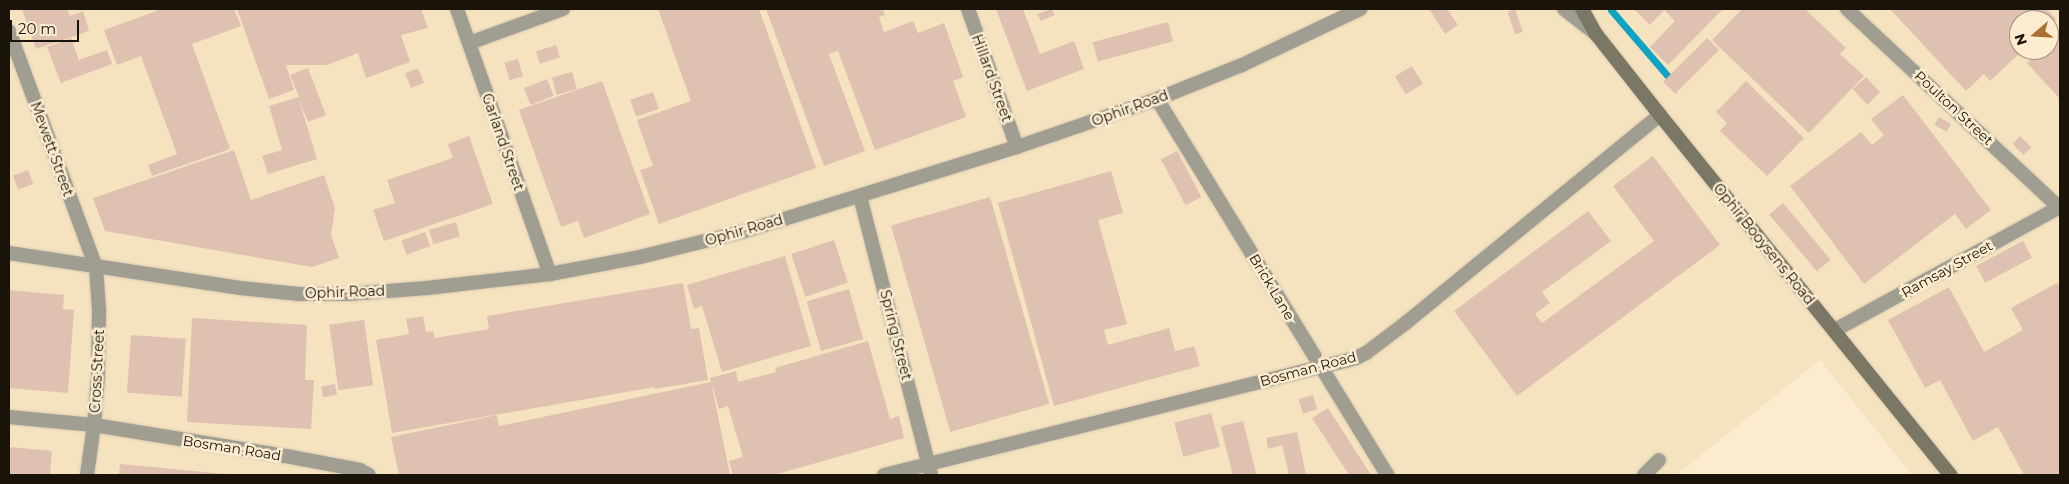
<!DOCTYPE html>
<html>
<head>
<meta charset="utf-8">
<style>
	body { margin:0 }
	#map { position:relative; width:2069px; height:484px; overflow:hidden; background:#fbecd0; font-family:Montserrat,sans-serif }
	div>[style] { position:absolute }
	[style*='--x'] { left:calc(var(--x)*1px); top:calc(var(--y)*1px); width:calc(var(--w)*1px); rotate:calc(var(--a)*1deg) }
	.built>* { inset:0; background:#f5e2be }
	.stream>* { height:7px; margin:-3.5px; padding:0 3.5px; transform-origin:3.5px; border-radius:3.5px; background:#10a3c3 }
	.building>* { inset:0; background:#dfc1b1; transform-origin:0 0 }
	.roads { filter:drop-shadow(0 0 1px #d7c9b0) drop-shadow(0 0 1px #d7c9b0) }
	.service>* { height:14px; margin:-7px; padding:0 7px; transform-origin:7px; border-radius:7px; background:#a09e91 }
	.minor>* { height:14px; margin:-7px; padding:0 7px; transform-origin:7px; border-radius:7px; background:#a09e91 }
	.tertiary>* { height:14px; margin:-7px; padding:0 7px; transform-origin:7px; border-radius:7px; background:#a09e91 }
	.secondary>* { height:14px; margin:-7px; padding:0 7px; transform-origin:7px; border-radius:7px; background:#7b7765 }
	span { translate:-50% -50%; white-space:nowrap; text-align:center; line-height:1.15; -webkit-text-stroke:5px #fbecd0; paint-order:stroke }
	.street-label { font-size:14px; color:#191309 }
	.frame { position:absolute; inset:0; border:10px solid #191309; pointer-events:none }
	.north { position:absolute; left:2009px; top:10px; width:50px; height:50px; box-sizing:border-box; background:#fbecd0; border:1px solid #a19580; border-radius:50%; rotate:251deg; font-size:14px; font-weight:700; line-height:20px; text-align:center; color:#191309 }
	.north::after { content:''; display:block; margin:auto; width:18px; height:22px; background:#aa702f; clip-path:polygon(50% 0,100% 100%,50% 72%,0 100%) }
	.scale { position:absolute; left:10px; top:20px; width:69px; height:22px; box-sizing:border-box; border:2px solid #191309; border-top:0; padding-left:6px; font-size:15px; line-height:18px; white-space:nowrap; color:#191309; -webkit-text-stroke:4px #fbecd0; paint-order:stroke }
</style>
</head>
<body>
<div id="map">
	<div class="built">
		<i style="clip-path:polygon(evenodd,9px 9px,2060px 9px,2060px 475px,1912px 475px,1820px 360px,1676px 475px,9px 475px,9px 9px,2019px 20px,2049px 20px,2049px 50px,2019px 50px,2019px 20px)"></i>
	</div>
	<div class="stream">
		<i style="--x:1611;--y:10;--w:86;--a:49.3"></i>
	</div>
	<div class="building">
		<i style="clip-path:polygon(22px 9px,67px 9px,70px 16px,83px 11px,89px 31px,36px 49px)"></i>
		<i style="clip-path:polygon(162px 9px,234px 9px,241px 26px,192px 44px,230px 149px,152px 176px,148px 165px,177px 154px,141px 56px,117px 65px,104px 30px)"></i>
		<i style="clip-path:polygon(237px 9px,421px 9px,428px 28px,401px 35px,410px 62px,366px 78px,358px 53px,327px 65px,286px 65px,294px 90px,269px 99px)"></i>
		<i style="clip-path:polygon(658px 9px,759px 9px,816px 168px,659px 224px,640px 170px,653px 166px,637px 120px,691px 101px)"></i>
		<i style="clip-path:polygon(766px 9px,883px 9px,885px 15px,879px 17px,884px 32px,913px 21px,918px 33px,944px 23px,963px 77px,953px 81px,966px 117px,875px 150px,838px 51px,829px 54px,865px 151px,824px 166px)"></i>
		<i style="clip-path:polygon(996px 9px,1023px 9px,1040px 54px,1074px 41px,1084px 69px,1027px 91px)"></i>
		<i style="clip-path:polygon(1052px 9px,1055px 15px,1041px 21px,1037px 14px)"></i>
		<i style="clip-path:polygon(1429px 9px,1447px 9px,1458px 25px,1445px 34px)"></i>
		<i style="left:1515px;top:9px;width:24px;height:8px;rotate:71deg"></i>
		<i style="clip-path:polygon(1634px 9px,1723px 9px,1668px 65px,1650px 47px,1675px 21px,1664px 10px,1650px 25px)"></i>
		<i style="clip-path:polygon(1742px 9px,1805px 9px,1846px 48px,1840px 54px,1864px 76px,1809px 133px,1712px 40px)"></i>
		<i style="clip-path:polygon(1890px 9px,2047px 9px,2056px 19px,2049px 26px,2049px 20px,2019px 20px,2019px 50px,2023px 50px,1990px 81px,1984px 74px,1966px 91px)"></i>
		<i style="left:1168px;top:22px;width:20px;height:78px;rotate:75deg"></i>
		<i style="clip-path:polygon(2060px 32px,2060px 99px,2027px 63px,2041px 50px,2049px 50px,2049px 43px)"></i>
		<i style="clip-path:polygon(71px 38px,79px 60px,107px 50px,112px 64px,61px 83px,47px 47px)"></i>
		<i style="left:1707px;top:38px;width:17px;height:62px;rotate:45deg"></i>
		<i style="left:556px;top:45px;width:13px;height:21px;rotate:72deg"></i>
		<i style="left:518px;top:59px;width:18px;height:14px;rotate:74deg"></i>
		<i style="left:1412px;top:66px;width:21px;height:20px;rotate:59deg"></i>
		<i style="clip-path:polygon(308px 68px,326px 115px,308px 122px,299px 100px,317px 159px,268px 174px,262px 156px,282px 150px,269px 106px,299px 97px,290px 75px)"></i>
		<i style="left:418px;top:68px;width:16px;height:14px;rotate:68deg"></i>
		<i style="left:572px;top:72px;width:18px;height:21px;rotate:74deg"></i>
		<i style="left:1866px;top:77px;width:21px;height:18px;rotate:47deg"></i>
		<i style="left:547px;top:79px;width:18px;height:25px;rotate:68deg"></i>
		<i style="clip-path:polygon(602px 81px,650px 214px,584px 238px,578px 221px,561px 227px,519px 110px)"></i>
		<i style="clip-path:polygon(1746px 81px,1804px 138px,1767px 176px,1720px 131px,1727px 123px,1716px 112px)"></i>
		<i style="left:653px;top:92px;width:18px;height:24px;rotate:71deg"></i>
		<i style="clip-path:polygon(1903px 95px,1991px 210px,1966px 229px,1955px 214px,1864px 284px,1790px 186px,1861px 132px,1872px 145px,1884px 135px,1871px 119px)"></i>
		<i style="left:1939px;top:117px;width:14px;height:9px;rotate:30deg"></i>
		<i style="clip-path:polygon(469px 136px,493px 204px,384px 241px,373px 210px,395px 203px,387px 180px,453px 158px,448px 144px)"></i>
		<i style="left:2020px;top:136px;width:16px;height:11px;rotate:45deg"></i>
		<i style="clip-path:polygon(234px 150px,251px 200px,324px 175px,335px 208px,331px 235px,339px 258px,312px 267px,105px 231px,93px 198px)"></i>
		<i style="left:1177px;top:151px;width:52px;height:18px;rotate:62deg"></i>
		<i style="clip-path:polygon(1653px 156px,1720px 245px,1517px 396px,1454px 311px,1588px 211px,1611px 241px,1542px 292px,1550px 303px,1535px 314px,1542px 323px,1654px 241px,1613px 186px)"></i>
		<i style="left:28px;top:170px;width:15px;height:16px;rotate:70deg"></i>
		<i style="clip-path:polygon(1111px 171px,1123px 213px,1098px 220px,1127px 324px,1104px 330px,1108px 345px,1169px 328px,1175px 351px,1194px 346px,1200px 366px,1054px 406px,998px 203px)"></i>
		<i style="left:990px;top:197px;width:215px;height:103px;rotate:74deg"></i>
		<i style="left:1783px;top:203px;width:74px;height:18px;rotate:50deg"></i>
		<i style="left:456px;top:222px;width:15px;height:28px;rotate:74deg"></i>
		<i style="left:425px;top:232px;width:15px;height:25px;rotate:70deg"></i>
		<i style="left:834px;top:240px;width:45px;height:45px;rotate:72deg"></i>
		<i style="left:2023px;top:241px;width:19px;height:53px;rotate:62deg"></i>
		<i style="clip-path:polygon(785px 256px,811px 346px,722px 372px,702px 306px,694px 309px,687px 285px)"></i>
		<i style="clip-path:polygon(683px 283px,691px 329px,699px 328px,708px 380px,655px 389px,655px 387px,392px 433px,376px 340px,409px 334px,406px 319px,423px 316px,426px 332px,433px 331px,435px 338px,489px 329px,487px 316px)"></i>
		<i style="clip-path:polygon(2057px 283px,2060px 289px,2060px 475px,2024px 475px,1998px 427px,1973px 441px,1940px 380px,1925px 388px,1888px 320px,1949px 287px,1984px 352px,2023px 330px,2011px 308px)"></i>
		<i style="left:849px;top:289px;width:52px;height:44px;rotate:74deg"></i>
		<i style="clip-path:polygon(9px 290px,64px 295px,63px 309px,74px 310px,68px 393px,9px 388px)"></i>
		<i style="clip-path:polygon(192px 318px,307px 325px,305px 380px,314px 380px,311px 429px,187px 422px)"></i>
		<i style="left:364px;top:320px;width:66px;height:35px;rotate:82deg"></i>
		<i style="left:131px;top:335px;width:55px;height:58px;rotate:4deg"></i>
		<i style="clip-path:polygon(868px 341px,890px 419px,899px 416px,904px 438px,774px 475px,733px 475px,729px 461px,743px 457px,728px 406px,719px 409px,710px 378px,736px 371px,738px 382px,776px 372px,775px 368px)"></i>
		<i style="clip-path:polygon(711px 382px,730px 475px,399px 475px,391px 437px,497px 415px,499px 426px)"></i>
		<i style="left:335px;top:384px;width:11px;height:14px;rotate:80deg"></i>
		<i style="left:1313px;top:395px;width:15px;height:15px;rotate:74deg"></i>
		<i style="clip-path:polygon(1328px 408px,1371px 475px,1349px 475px,1312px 418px)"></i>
		<i style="left:1211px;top:413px;width:35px;height:38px;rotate:75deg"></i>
		<i style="left:1243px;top:421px;width:54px;height:23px;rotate:76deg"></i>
		<i style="clip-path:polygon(1297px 432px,1306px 475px,1289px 475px,1282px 445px,1268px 449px,1266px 438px)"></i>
		<i style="clip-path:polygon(11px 447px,52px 451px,50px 475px,9px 475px,9px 451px)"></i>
		<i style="clip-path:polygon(120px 464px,225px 474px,225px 475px,119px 475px)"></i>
	</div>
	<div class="roads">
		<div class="service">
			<i style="--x:1157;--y:99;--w:441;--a:58.5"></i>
			<i style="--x:9;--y:417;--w:85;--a:5.4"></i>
			<i style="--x:1644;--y:475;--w:21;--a:-45"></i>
		</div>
		<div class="minor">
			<i style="--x:457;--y:9;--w:281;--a:70.7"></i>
			<i style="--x:968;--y:9;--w:146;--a:70.5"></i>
			<i style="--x:1847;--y:9;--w:291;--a:43.1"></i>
			<i style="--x:469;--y:43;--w:100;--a:-19.9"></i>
			<i style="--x:860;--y:196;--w:288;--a:75.7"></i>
			<i style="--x:1835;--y:330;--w:256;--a:-28.7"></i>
			<i style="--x:94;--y:425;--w:200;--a:9.2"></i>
			<i style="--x:291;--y:457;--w:70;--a:10.7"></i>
			<i style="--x:360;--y:470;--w:10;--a:29"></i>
			<i style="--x:884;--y:475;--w:486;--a:-13.9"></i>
			<i style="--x:1356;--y:358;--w:11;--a:-27"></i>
			<i style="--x:1366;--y:353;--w:51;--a:-37.1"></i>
			<i style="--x:1407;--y:322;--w:327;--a:-39.3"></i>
		</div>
		<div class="tertiary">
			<i style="--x:1564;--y:9;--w:41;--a:38"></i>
			<i style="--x:9;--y:31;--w:252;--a:69.8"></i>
			<i style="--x:96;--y:267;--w:43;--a:86"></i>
			<i style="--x:99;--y:310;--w:67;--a:90.9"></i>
			<i style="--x:98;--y:377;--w:48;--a:94.8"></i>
			<i style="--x:94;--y:425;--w:50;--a:98"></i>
			<i style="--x:9;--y:253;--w:234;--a:8.6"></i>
			<i style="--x:240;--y:288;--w:59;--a:5.8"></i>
			<i style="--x:299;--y:294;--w:49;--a:0"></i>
			<i style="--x:348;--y:294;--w:79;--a:-4.3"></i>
			<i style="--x:427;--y:288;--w:124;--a:-6.5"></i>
			<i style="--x:550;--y:274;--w:92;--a:-10.7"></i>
			<i style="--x:640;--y:257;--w:105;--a:-13.8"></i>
			<i style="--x:742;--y:232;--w:288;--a:-17.2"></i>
			<i style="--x:1017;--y:147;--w:148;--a:-18.9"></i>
			<i style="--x:1157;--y:99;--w:92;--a:-21.8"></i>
			<i style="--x:1242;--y:65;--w:131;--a:-25.4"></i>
		</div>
		<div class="secondary">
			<i style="--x:1582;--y:9;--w:29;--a:61"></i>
			<i style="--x:1596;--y:34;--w:103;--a:51.7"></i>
			<i style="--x:1660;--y:115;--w:463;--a:51.1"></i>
		</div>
	</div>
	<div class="street-label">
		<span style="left:992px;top:78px;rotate:70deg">Hillard Street</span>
		<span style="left:1130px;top:108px;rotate:-20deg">Ophir Road</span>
		<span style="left:1954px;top:108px;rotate:43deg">Poulton Street</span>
		<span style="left:503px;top:142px;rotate:71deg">Garland Street</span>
		<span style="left:52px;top:149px;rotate:70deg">Mewett Street</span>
		<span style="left:744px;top:230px;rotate:-16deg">Ophir Road</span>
		<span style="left:1764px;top:244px;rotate:51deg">Ophir Booysens Road</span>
		<span style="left:1947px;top:269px;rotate:-29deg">Ramsay Street</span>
		<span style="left:1272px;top:287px;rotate:59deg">Brick Lane</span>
		<span style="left:345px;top:292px;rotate:-2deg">Ophir Road</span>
		<span style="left:896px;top:335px;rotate:76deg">Spring Street</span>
		<span style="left:1308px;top:369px;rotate:-15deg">Bosman Road</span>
		<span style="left:97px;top:371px;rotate:-87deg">Cross Street</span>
		<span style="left:232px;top:448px;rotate:9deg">Bosman Road</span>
	</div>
	<div class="frame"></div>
	<div class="north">N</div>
	<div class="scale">20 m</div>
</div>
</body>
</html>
